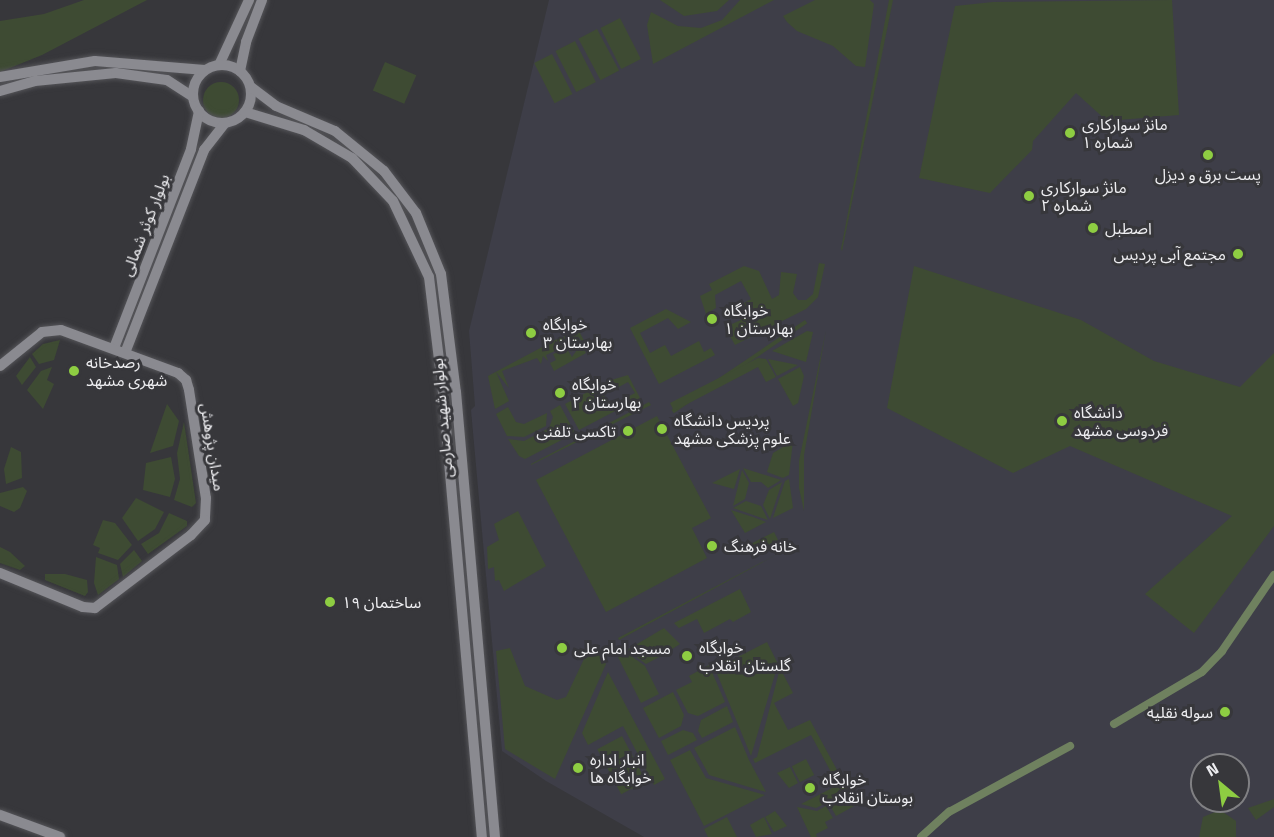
<!DOCTYPE html>
<html>
<head>
<meta charset="utf-8">
<style>
	body { margin:0 }
	#map { position:relative; width:1274px; height:837px; overflow:hidden; background:#37373b; font-family:"Titillium Web","Noto Sans Arabic",sans-serif }
	div>[style] { position:absolute }
	[style*='--x'] { left:calc(var(--x)*1px); top:calc(var(--y)*1px); width:calc(var(--w)*1px); rotate:calc(var(--a)*1deg) }
	.built>* { inset:0; background:#3e3e48 }
	.green>* { inset:0; background:#3e4b33; transform-origin:0 0 }
	.round { border-radius:50% }
	.canal>* { height:8px; margin:-4px; padding:0 4px; transform-origin:4px; border-radius:4px; background:#6f815f }
	.roads { filter:drop-shadow(0 0 2px #545458) drop-shadow(0 0 2px #545458) }
	.secondary>* { height:10px; margin:-5px; padding:0 5px; transform-origin:5px; border-radius:5px; background:#8a8a90 }
	.secondary>.ring { margin:-5px; padding:0; box-sizing:content-box; background:none; border:10px solid #8a8a90; border-radius:50% }
	.dots>* { width:16px; height:16px; translate:-50% -50%; box-sizing:border-box; border:3px solid #37373b; border-radius:50% }
	span { translate:-50% -50%; white-space:nowrap; text-align:center; line-height:1.15; -webkit-text-stroke:6px #37373b; paint-order:stroke }
	.poi-label { font-size:16px; color:#ededf0 }
	.left { translate:0 -50%; text-align:left }
	.right { translate:-100% -50%; text-align:right }
	.street-label { font-size:16px; color:#ededf0 }
	.north { position:absolute; left:1190px; top:753px; width:60px; height:60px; box-sizing:border-box; background:#37373b; border:2px solid #808083; border-radius:50%; rotate:331deg; font-size:16px; font-weight:700; line-height:24px; text-align:center; color:#ededf0 }
	.north::after { content:''; display:block; margin:auto; width:21px; height:27px; background:#8ecd42; clip-path:polygon(50% 0,100% 100%,50% 72%,0 100%) }
</style>
</head>
<body>
<div id="map">
	<div class="built">
		<i style="clip-path:polygon(evenodd,549px 0,1274px 0,1274px 837px,644px 837px,546px 781px,502px 751px,471px 410px,475px 406px,469px 331px,549px 0,1202px 765px,1238px 765px,1238px 801px,1202px 801px,1202px 765px)"></i>
	</div>
	<div class="green">
		<i style="clip-path:polygon(84px 0,147px 0,42px 55px,0 72px,0 21px,44px 14px)"></i>
		<i style="clip-path:polygon(660px 0,729px 0,717px 11px,684px 16px)"></i>
		<i style="clip-path:polygon(740px 0,774px 0,653px 64px,647px 25px,651px 12px,678px 26px,701px 28px,722px 20px)"></i>
		<i style="clip-path:polygon(815px 0,870px 0,874px 4px,865px 67px,856px 66px,833px 46px,797px 31px,787px 22px,783px 16px)"></i>
		<i style="clip-path:polygon(889px 0,893px 0,842px 251px,841px 249px)"></i>
		<i style="clip-path:polygon(1172px 0,1179px 115px,1107px 121px,1076px 93px,1033px 141px,1032px 150px,990px 193px,919px 178px,955px 6px,993px 2px)"></i>
		<i style="left:620px;top:18px;width:46px;height:22px;rotate:63deg"></i>
		<i style="left:597px;top:29px;width:47px;height:21px;rotate:62deg"></i>
		<i style="left:575px;top:41px;width:46px;height:22px;rotate:63deg"></i>
		<i style="left:552px;top:54px;width:45px;height:20px;rotate:63deg"></i>
		<i style="left:385px;top:62px;width:34px;height:31px;rotate:23deg"></i>
		<i class="round" style="left:203px;top:82px;width:36px;height:36px"></i>
		<i style="clip-path:polygon(819px 263px,825px 264px,818px 297px,806px 309px,735px 345px,725px 327px,741px 320px,735px 308px,751px 299px,741px 281px,715px 295px,716px 308px,706px 314px,700px 296px,712px 290px,709px 284px,744px 266px,759px 271px,772px 299px,779px 295px,781px 272px,797px 274px,793px 293px,798px 300px,806px 300px,813px 294px)"></i>
		<i style="clip-path:polygon(914px 266px,1081px 320px,1154px 361px,1240px 387px,1274px 353px,1274px 526px,1194px 633px,1145px 594px,1232px 516px,1070px 446px,1013px 473px,887px 408px)"></i>
		<i style="clip-path:polygon(666px 309px,691px 322px,678px 329px,668px 318px,640px 333px,650px 353px,665px 345px,671px 356px,699px 341px,704px 352px,711px 348px,715px 355px,659px 384px,630px 328px)"></i>
		<i style="left:805px;top:320px;width:4px;height:161px;rotate:56deg"></i>
		<i style="clip-path:polygon(585px 325px,587px 327px,580px 333px,589px 350px,597px 347px,587px 351px,577px 334px,580px 342px,571px 352px,563px 337px)"></i>
		<i style="clip-path:polygon(826px 330px,804px 455px,804px 511px,799px 488px,799px 461px)"></i>
		<i style="clip-path:polygon(807px 331px,813px 332px,806px 362px,772px 351px)"></i>
		<i style="clip-path:polygon(561px 337px,566px 346px,546px 355px,548px 361px,543px 356px,541px 364px,537px 358px,502px 371px,509px 388px,496px 372px,509px 401px,495px 409px,488px 376px)"></i>
		<i style="clip-path:polygon(60px 340px,54px 360px,39px 364px,32px 354px,43px 344px)"></i>
		<i style="clip-path:polygon(581px 344px,586px 353px,554px 371px,550px 363px,556px 360px,553px 354px,567px 349px,572px 357px)"></i>
		<i style="clip-path:polygon(30px 357px,36px 367px,22px 385px,16px 376px)"></i>
		<i style="clip-path:polygon(758px 358px,766px 359px,776px 377px,766px 382px,758px 367px,674px 411px,670px 403px)"></i>
		<i style="clip-path:polygon(768px 359px,798px 365px,777px 376px)"></i>
		<i style="clip-path:polygon(52px 367px,47px 380px,54px 384px,43px 409px,27px 390px,41px 371px)"></i>
		<i style="clip-path:polygon(800px 367px,804px 376px,798px 403px,793px 406px,778px 379px)"></i>
		<i style="clip-path:polygon(evenodd,628px 375px,640px 398px,579px 430px,565px 404px,608px 381px,628px 375px,628px 382px,635px 393px,610px 406px,604px 395px,628px 382px)"></i>
		<i style="clip-path:polygon(649px 402px,651px 405px,531px 465px,531px 464px)"></i>
		<i style="clip-path:polygon(167px 404px,179px 421px,173px 446px,150px 453px)"></i>
		<i style="clip-path:polygon(560px 405px,575px 433px,525px 459px,519px 456px,508px 439px,524px 441px,549px 428px,553px 417px,550px 411px)"></i>
		<i style="clip-path:polygon(508px 407px,516px 422px,524px 424px,547px 413px,546px 426px,524px 437px,507px 436px,496px 414px)"></i>
		<i style="clip-path:polygon(657px 416px,711px 518px,692px 528px,707px 558px,606px 612px,536px 480px)"></i>
		<i style="clip-path:polygon(184px 422px,196px 503px,192px 507px,174px 500px,180px 479px,177px 453px)"></i>
		<i style="clip-path:polygon(793px 441px,789px 475px,783px 478px,767px 472px,773px 453px)"></i>
		<i style="clip-path:polygon(11px 447px,21px 452px,22px 478px,6px 484px,4px 469px)"></i>
		<i style="clip-path:polygon(171px 457px,175px 479px,170px 497px,143px 490px,146px 463px)"></i>
		<i style="clip-path:polygon(743px 468px,781px 480px,768px 488px,761px 482px,751px 482px)"></i>
		<i style="clip-path:polygon(740px 469px,734px 489px,712px 483px)"></i>
		<i style="clip-path:polygon(742px 470px,749px 483px,745px 499px,733px 506px)"></i>
		<i style="clip-path:polygon(789px 479px,793px 508px,773px 518px,785px 481px)"></i>
		<i style="clip-path:polygon(782px 482px,770px 519px,763px 505px,769px 490px)"></i>
		<i style="clip-path:polygon(23px 487px,27px 491px,20px 508px,14px 512px,0 506px,0 493px)"></i>
		<i style="clip-path:polygon(136px 498px,164px 512px,155px 529px,138px 541px,122px 518px)"></i>
		<i style="clip-path:polygon(746px 501px,761px 506px,768px 520px,733px 508px)"></i>
		<i style="clip-path:polygon(731px 510px,753px 517px,766px 522px,745px 533px)"></i>
		<i style="clip-path:polygon(518px 511px,546px 566px,504px 591px,499px 580px,495px 581px,494px 567px,488px 569px,487px 547px,499px 540px,494px 524px)"></i>
		<i style="clip-path:polygon(169px 513px,187px 521px,187px 526px,148px 554px,141px 544px,159px 533px)"></i>
		<i style="clip-path:polygon(103px 520px,115px 523px,132px 545px,118px 560px,98px 553px,100px 548px,93px 545px)"></i>
		<i style="left:774px;top:532px;width:9px;height:26px;rotate:63deg"></i>
		<i style="clip-path:polygon(0 547px,10px 552px,25px 566px,20px 570px,0 563px)"></i>
		<i style="clip-path:polygon(787px 549px,619px 640px,618px 638px)"></i>
		<i style="clip-path:polygon(134px 550px,142px 561px,123px 577px,120px 564px)"></i>
		<i style="clip-path:polygon(96px 557px,117px 565px,119px 579px,98px 595px,94px 583px)"></i>
		<i style="clip-path:polygon(45px 574px,65px 574px,87px 580px,88px 592px,85px 596px,45px 580px)"></i>
		<i style="clip-path:polygon(740px 589px,751px 612px,733px 622px,730px 619px,704px 633px,697px 619px,679px 628px,674px 623px)"></i>
		<i style="clip-path:polygon(664px 628px,680px 644px,663px 655px,646px 664px,627px 650px)"></i>
		<i style="clip-path:polygon(767px 642px,778px 664px,751px 756px,713px 664px,727px 656px,730px 661px)"></i>
		<i style="clip-path:polygon(510px 648px,525px 686px,557px 700px,566px 697px,584px 659px,600px 651px,606px 664px,555px 779px,505px 749px,496px 651px)"></i>
		<i style="clip-path:polygon(623px 650px,645px 666px,659px 694px,641px 703px,618px 657px)"></i>
		<i style="clip-path:polygon(709px 665px,725px 702px,698px 716px,688px 713px,676px 690px,692px 682px,689px 676px)"></i>
		<i style="clip-path:polygon(780px 668px,793px 693px,774px 703px,788px 730px,810px 720px,856px 805px,836px 816px,828px 802px,816px 808px,801px 804px,838px 785px,811px 735px,755px 763px,753px 759px,757px 757px)"></i>
		<i style="clip-path:polygon(608px 672px,665px 779px,654px 785px,623px 726px,588px 745px,582px 733px)"></i>
		<i style="clip-path:polygon(673px 692px,684px 715px,681px 726px,659px 738px,643px 708px)"></i>
		<i style="clip-path:polygon(727px 706px,733px 722px,702px 738px,698px 731px,701px 720px)"></i>
		<i style="clip-path:polygon(735px 727px,749px 760px,766px 792px,709px 775px,694px 748px)"></i>
		<i style="clip-path:polygon(683px 730px,693px 733px,697px 740px,668px 755px,661px 741px)"></i>
		<i style="left:622px;top:736px;width:51px;height:28px;rotate:62deg"></i>
		<i style="clip-path:polygon(690px 750px,706px 778px,765px 795px,704px 826px,670px 760px)"></i>
		<i style="left:806px;top:759px;width:18px;height:16px;rotate:63deg"></i>
		<i style="clip-path:polygon(790px 767px,798px 783px,789px 788px,777px 773px)"></i>
		<i style="clip-path:polygon(1274px 799px,1274px 807px,1256px 820px,1248px 808px)"></i>
		<i style="clip-path:polygon(826px 806px,833px 818px,825px 822px,828px 828px,816px 834px,817px 837px,811px 837px,797px 807px,817px 811px)"></i>
		<i style="clip-path:polygon(1220px 810px,1236px 821px,1236px 837px,1199px 837px,1203px 817px)"></i>
		<i style="clip-path:polygon(775px 811px,787px 826px,774px 832px,765px 817px)"></i>
		<i style="clip-path:polygon(727px 817px,737px 837px,708px 837px,704px 829px)"></i>
		<i style="clip-path:polygon(764px 817px,772px 834px,756px 837px,750px 825px)"></i>
	</div>
	<div class="canal">
		<i style="--x:1114;--y:724;--w:102;--a:-30.6"></i>
		<i style="--x:1202;--y:672;--w:29;--a:-46"></i>
		<i style="--x:1222;--y:651;--w:92;--a:-55.6"></i>
		<i style="--x:921;--y:837;--w:38;--a:-42"></i>
		<i style="--x:949;--y:812;--w:138;--a:-28.6"></i>
	</div>
	<div class="roads">
		<div class="secondary">
			<i style="--x:219;--y:65;--w:72;--a:-65.2"></i>
			<i class="ring" style="left:193px;top:65px;width:48px;height:48px"></i>
			<i style="--x:240;--y:71;--w:30;--a:-78"></i>
			<i style="--x:246;--y:42;--w:45;--a:-69.1"></i>
			<i style="--x:0;--y:77;--w:96;--a:-9.6"></i>
			<i style="--x:95;--y:61;--w:110;--a:4.7"></i>
			<i style="--x:251;--y:87;--w:31;--a:37"></i>
			<i style="--x:276;--y:106;--w:64;--a:23"></i>
			<i style="--x:335;--y:131;--w:63;--a:39.2"></i>
			<i style="--x:384;--y:171;--w:53;--a:52.7"></i>
			<i style="--x:416;--y:213;--w:66;--a:67.7"></i>
			<i style="--x:441;--y:274;--w:119;--a:82.8"></i>
			<i style="--x:456;--y:392;--w:447;--a:85"></i>
			<i style="--x:0;--y:91;--w:36;--a:-16"></i>
			<i style="--x:35;--y:81;--w:81;--a:-5.6"></i>
			<i style="--x:116;--y:73;--w:51;--a:7.8"></i>
			<i style="--x:167;--y:80;--w:31;--a:33"></i>
			<i style="--x:245;--y:112;--w:62;--a:17"></i>
			<i style="--x:304;--y:130;--w:56;--a:30.3"></i>
			<i style="--x:352;--y:158;--w:59;--a:46.4"></i>
			<i style="--x:393;--y:201;--w:84;--a:64.7"></i>
			<i style="--x:429;--y:277;--w:117;--a:83.1"></i>
			<i style="--x:443;--y:393;--w:446;--a:85"></i>
			<i style="--x:114;--y:348;--w:213;--a:-68.8"></i>
			<i style="--x:191;--y:149;--w:39;--a:-78"></i>
			<i style="--x:125;--y:353;--w:218;--a:-68.7"></i>
			<i style="--x:204;--y:150;--w:34;--a:-52"></i>
			<i style="--x:0;--y:366;--w:54;--a:-39"></i>
			<i style="--x:42;--y:332;--w:19;--a:-6"></i>
			<i style="--x:61;--y:330;--w:125;--a:20.2"></i>
			<i style="--x:178;--y:373;--w:11;--a:41"></i>
			<i style="--x:186;--y:380;--w:10;--a:73"></i>
			<i style="--x:189;--y:390;--w:109;--a:81.1"></i>
			<i style="--x:206;--y:498;--w:22;--a:93"></i>
			<i style="--x:205;--y:520;--w:21;--a:133"></i>
			<i style="--x:191;--y:535;--w:121;--a:142.8"></i>
			<i style="--x:95;--y:608;--w:12;--a:-175"></i>
			<i style="--x:83;--y:607;--w:90;--a:-157.7"></i>
			<i style="--x:0;--y:815;--w:64;--a:20.1"></i>
		</div>
	</div>
	<div class="dots">
		<i style="left:1070px;top:133px;background:#8ecd42"></i>
		<i style="left:1208px;top:155px;background:#8ecd42"></i>
		<i style="left:1029px;top:196px;background:#8ecd42"></i>
		<i style="left:1093px;top:228px;background:#8ecd42"></i>
		<i style="left:1238px;top:254px;background:#8ecd42"></i>
		<i style="left:712px;top:319px;background:#8ecd42"></i>
		<i style="left:531px;top:333px;background:#8ecd42"></i>
		<i style="left:74px;top:371px;background:#8ecd42"></i>
		<i style="left:560px;top:393px;background:#8ecd42"></i>
		<i style="left:1062px;top:421px;background:#8ecd42"></i>
		<i style="left:662px;top:429px;background:#8ecd42"></i>
		<i style="left:628px;top:431px;background:#8ecd42"></i>
		<i style="left:712px;top:546px;background:#8ecd42"></i>
		<i style="left:330px;top:602px;background:#8ecd42"></i>
		<i style="left:562px;top:648px;background:#8ecd42"></i>
		<i style="left:687px;top:656px;background:#8ecd42"></i>
		<i style="left:1225px;top:712px;background:#8ecd42"></i>
		<i style="left:578px;top:768px;background:#8ecd42"></i>
		<i style="left:810px;top:788px;background:#8ecd42"></i>
	</div>
	<div class="poi-label">
		<span class="left" style="left:1082px;top:133px">مانژ سوارکاری<br>شماره ۱</span>
		<span style="left:1208px;top:174px">پست برق و دیزل</span>
		<span class="left" style="left:1041px;top:196px">مانژ سوارکاری<br>شماره ۲</span>
		<span class="left" style="left:1105px;top:228px">اصطبل</span>
		<span class="right" style="left:1226px;top:254px">مجتمع آبی پردیس</span>
		<span class="left" style="left:724px;top:319px">خوابگاه<br>بهارستان ١</span>
		<span class="left" style="left:543px;top:333px">خوابگاه<br>بهارستان ۳</span>
		<span class="left" style="left:86px;top:371px">رصدخانه<br>شهری مشهد</span>
		<span class="left" style="left:572px;top:393px">خوابگاه<br>بهارستان ۲</span>
		<span class="left" style="left:1074px;top:421px">دانشگاه<br>فردوسی مشهد</span>
		<span class="left" style="left:674px;top:429px">پردیس دانشگاه<br>علوم پزشکی مشهد</span>
		<span class="right" style="left:616px;top:431px">تاکسی تلفنی</span>
		<span class="left" style="left:724px;top:546px">خانه فرهنگ</span>
		<span class="left" style="left:342px;top:602px">ساختمان ۱۹</span>
		<span class="left" style="left:699px;top:656px">خوابگاه<br>گلستان انقلاب</span>
		<span class="left" style="left:574px;top:648px">مسجد امام علی</span>
		<span class="right" style="left:1213px;top:712px">سوله نقلیه</span>
		<span class="left" style="left:590px;top:768px">انبار اداره<br>خوابگاه ها</span>
		<span class="left" style="left:822px;top:788px">خوابگاه<br>بوستان انقلاب</span>
	</div>
	<div class="street-label">
		<span style="left:145px;top:225px;rotate:-69deg">بولوار کوثر شمالی</span>
		<span style="left:442px;top:418px;rotate:-95deg">بولوار شهید صارمی</span>
		<span style="left:213px;top:447px;rotate:81deg">میدان پژوهش</span>
	</div>
	<div class="north">N</div>
</div>
</body>
</html>
